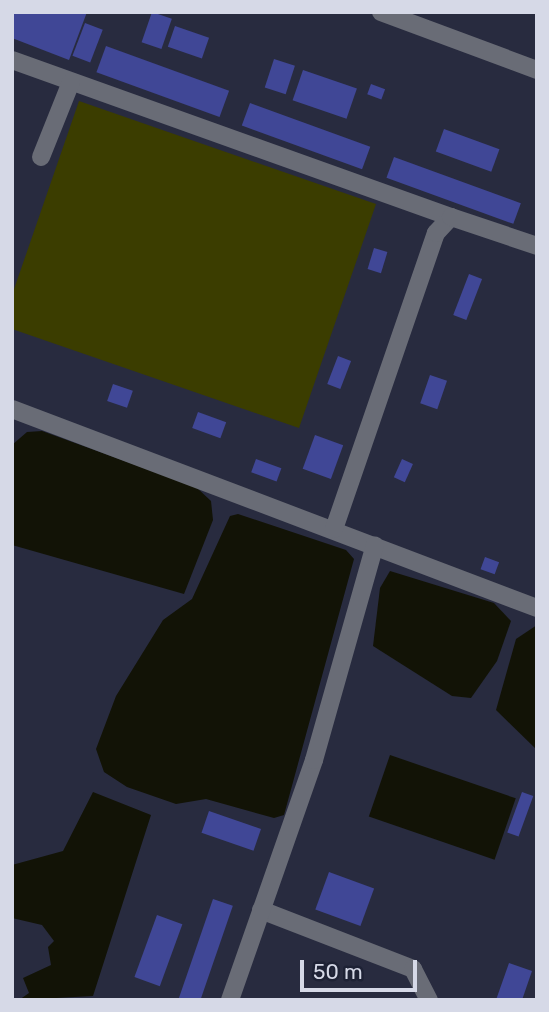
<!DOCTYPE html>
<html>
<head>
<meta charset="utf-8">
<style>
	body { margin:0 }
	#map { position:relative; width:549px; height:1012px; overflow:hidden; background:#282b3f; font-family:Rubik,sans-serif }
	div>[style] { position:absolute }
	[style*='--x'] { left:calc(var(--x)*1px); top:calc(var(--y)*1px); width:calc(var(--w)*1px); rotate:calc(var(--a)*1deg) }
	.green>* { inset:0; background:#3b3d00 }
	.water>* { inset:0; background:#121306; transform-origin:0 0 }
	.building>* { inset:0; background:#404796; transform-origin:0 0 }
	.minor>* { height:18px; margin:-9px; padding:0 9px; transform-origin:9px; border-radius:9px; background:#696c76 }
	span { translate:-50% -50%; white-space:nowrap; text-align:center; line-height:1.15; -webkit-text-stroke:5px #1e2235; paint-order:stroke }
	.frame { position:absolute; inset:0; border:14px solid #d6d9e7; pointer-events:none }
	.scale { position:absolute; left:300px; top:960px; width:117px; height:32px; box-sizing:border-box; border:4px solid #d6d9e7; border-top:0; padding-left:9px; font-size:21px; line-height:24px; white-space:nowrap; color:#d6d9e7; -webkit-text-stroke:5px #1e2235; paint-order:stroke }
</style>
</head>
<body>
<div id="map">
	<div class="green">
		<i style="clip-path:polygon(79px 101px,376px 204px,299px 428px,12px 329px,12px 295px)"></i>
	</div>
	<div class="water">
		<i style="clip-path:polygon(42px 431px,196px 487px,211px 501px,213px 520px,184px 594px,12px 545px,12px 445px,27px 432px)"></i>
		<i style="clip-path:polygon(238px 514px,346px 550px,354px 559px,284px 815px,274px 818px,206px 799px,176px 804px,127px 787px,104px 772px,96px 749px,116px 696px,163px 620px,192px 599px,230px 516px)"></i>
		<i style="clip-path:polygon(390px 571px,494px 603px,511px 621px,497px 661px,471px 698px,452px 696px,373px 646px,380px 588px)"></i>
		<i style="clip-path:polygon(537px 625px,537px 750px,496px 710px,516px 639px)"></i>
		<i style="left:390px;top:755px;width:133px;height:65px;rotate:19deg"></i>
		<i style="clip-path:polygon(93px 792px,151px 815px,93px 996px,19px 1000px,29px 993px,23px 978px,51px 965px,48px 947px,54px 941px,42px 925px,12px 918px,12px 865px,63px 851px)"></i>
	</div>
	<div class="building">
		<i style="clip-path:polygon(12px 12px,87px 12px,69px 60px,12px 38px)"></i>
		<i style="left:152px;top:12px;width:21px;height:32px;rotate:19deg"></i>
		<i style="left:85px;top:23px;width:19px;height:35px;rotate:21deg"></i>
		<i style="left:175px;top:26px;width:36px;height:22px;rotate:19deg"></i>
		<i style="left:106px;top:46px;width:131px;height:28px;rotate:20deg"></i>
		<i style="left:274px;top:59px;width:22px;height:30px;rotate:18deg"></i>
		<i style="left:303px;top:70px;width:57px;height:32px;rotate:19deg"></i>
		<i style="left:371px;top:84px;width:15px;height:11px;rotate:20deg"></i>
		<i style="left:250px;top:103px;width:128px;height:24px;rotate:20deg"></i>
		<i style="left:444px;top:129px;width:59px;height:24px;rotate:20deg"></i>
		<i style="left:394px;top:157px;width:135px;height:22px;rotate:20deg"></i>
		<i style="left:374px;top:248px;width:14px;height:22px;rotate:17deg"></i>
		<i style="left:469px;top:274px;width:14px;height:44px;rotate:21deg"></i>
		<i style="left:338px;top:356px;width:14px;height:30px;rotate:21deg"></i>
		<i style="left:430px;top:375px;width:18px;height:30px;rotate:19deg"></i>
		<i style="left:113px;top:384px;width:21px;height:18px;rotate:19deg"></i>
		<i style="left:198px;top:412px;width:30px;height:17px;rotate:20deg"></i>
		<i style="left:315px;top:435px;width:30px;height:36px;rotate:20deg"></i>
		<i style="left:256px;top:459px;width:27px;height:14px;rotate:20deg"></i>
		<i style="left:402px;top:459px;width:12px;height:20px;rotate:24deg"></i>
		<i style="left:485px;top:557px;width:15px;height:13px;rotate:20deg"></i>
		<i style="left:522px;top:792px;width:12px;height:43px;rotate:20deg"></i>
		<i style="left:209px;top:811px;width:55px;height:23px;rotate:19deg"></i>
		<i style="left:329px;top:872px;width:48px;height:40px;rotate:20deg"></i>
		<i style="left:213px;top:899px;width:21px;height:107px;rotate:19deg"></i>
		<i style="left:157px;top:915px;width:27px;height:66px;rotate:20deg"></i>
		<i style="clip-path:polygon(509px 963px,532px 971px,522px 1000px,496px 1000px)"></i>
	</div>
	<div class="minor">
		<i style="--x:381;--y:12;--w:166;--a:20.4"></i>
		<i style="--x:12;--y:60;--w:466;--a:19.7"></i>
		<i style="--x:41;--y:157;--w:81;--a:-68.2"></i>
		<i style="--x:12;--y:409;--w:561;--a:20.76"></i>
		<i style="--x:334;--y:529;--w:313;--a:-71"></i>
		<i style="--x:436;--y:233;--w:22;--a:-47"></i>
		<i style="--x:451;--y:217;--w:91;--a:18.6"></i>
		<i style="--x:261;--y:910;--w:163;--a:21.2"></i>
		<i style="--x:413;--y:969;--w:35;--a:63"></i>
		<i style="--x:230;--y:1000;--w:254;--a:-70.7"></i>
		<i style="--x:314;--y:760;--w:223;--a:-74.2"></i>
	</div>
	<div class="frame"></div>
	<div class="scale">50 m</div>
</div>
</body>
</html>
